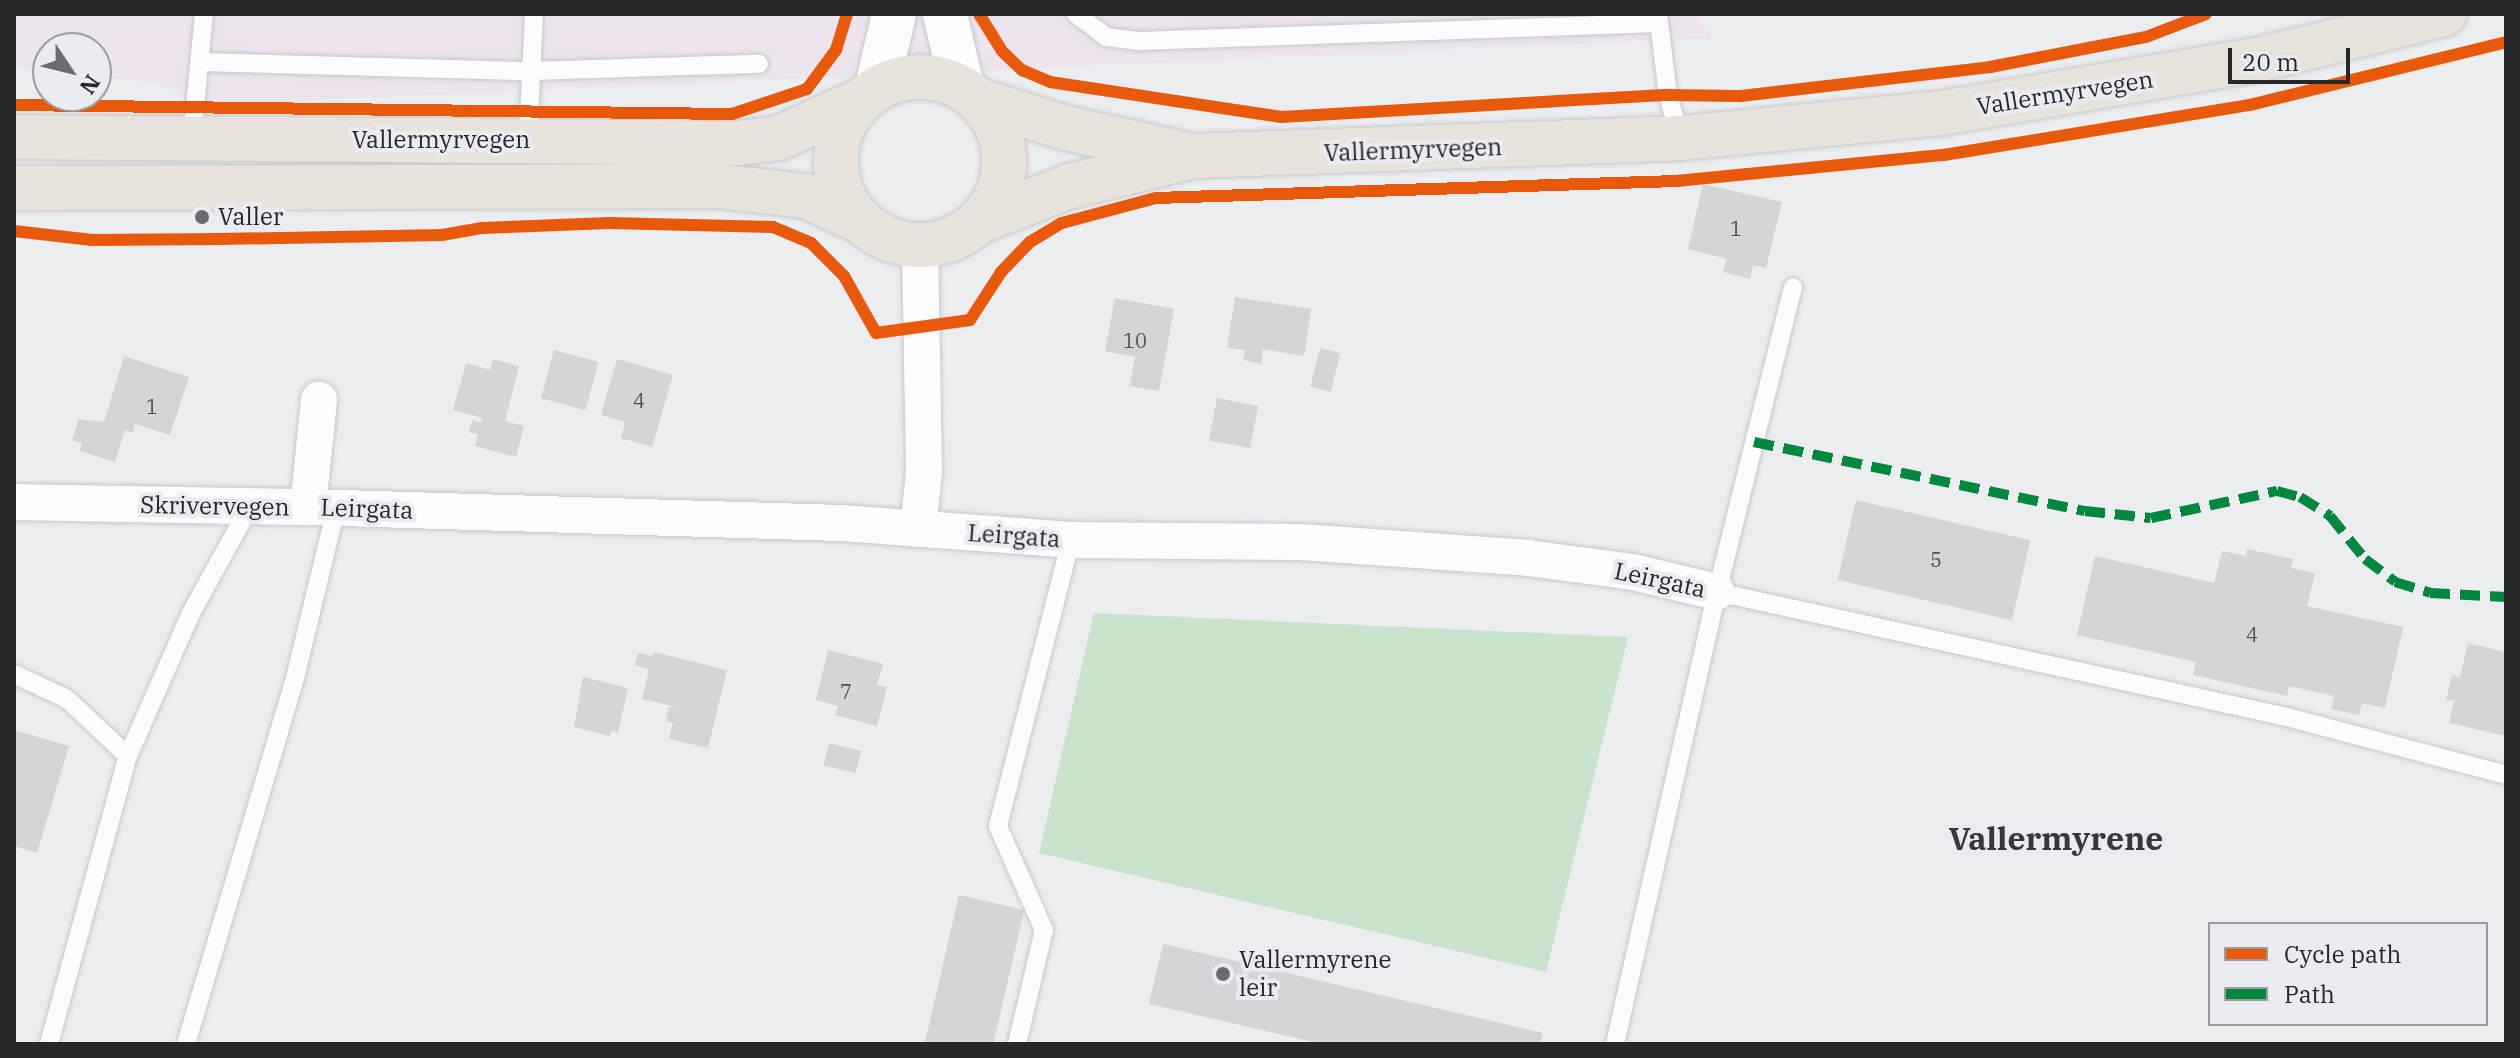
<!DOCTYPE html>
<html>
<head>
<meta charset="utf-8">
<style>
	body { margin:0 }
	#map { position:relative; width:2520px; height:1058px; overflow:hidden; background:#ebedf0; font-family:"IBM Plex Serif",serif }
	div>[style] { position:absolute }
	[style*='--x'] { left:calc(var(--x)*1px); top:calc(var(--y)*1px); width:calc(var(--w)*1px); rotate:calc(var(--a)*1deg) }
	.industrial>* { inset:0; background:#ede4ee }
	.green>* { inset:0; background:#c9e3cd }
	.building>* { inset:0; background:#d4d5d8; transform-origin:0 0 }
	.roads { filter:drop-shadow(0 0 2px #c7c9cb) drop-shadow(0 0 2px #c7c9cb) }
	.lane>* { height:18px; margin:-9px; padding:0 9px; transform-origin:9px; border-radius:9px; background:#fcfcfd }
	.street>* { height:36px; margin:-18px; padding:0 18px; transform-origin:18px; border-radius:18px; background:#fcfcfd }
	.secondary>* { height:44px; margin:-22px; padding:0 22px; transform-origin:22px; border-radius:22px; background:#fcfcfd }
	.primary>* { height:44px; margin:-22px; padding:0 22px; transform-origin:22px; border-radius:22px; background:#e9e3dd }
	.primary>.ring { margin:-22px; padding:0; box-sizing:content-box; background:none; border:44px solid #e9e3dd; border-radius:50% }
	.quiet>* { height:10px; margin-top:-5px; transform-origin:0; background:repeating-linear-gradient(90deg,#00873e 0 20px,transparent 0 30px) }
	.cycleway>* { height:12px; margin:-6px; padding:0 6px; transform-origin:6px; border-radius:6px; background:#e8590c }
	.dots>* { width:22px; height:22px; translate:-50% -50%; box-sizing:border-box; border:4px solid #eaecf1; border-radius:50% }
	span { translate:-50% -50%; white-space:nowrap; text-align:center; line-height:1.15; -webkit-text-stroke:8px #eaecf1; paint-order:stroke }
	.number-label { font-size:20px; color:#525255 }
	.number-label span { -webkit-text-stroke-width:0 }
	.street-label { font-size:24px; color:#262729 }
	.poi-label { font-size:24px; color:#262729 }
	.left { translate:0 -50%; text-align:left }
	.district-label { font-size:32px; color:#36383b; font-weight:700 }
	.frame { position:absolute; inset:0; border:16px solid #262729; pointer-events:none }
	.legend { position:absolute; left:2208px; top:922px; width:280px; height:104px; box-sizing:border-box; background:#eaecf1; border:2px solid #9c9da1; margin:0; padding:10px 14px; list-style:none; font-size:24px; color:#262729 }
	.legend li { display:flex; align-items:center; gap:16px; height:40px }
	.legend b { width:40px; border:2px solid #9c9da1 }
	.north { position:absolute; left:32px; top:32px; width:80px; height:80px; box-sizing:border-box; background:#eaecf1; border:2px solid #9c9da1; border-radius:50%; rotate:125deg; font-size:22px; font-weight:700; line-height:32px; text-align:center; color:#262729 }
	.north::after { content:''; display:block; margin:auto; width:28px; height:36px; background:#6b6c6f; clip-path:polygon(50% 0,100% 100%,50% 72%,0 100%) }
	.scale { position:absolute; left:2228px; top:48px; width:122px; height:36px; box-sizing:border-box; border:4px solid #262729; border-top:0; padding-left:10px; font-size:24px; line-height:28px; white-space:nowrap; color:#262729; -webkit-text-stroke:6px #eaecf1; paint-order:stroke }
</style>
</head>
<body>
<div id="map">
	<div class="industrial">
		<i style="clip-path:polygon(14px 14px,1695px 14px,1713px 38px,206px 105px,159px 84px,96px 76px,96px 48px,48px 48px,48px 70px,14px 66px)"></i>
	</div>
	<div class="green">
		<i style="clip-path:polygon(1094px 613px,1628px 637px,1546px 972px,1039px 853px)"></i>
	</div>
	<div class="building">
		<i style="clip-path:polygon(1703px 184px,1782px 202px,1766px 268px,1753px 265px,1750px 279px,1723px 272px,1727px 259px,1688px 249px)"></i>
		<i style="clip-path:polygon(1235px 297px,1311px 309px,1304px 356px,1263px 349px,1261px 364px,1243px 360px,1245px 350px,1227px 348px)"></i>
		<i style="clip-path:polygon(1115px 298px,1174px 309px,1159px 391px,1130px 386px,1135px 357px,1105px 351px)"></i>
		<i style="left:1320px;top:348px;width:21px;height:40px;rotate:14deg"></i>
		<i style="left:554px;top:350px;width:46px;height:50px;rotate:15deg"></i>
		<i style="clip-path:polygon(124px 356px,189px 377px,170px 435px,135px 424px,133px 433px,125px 430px,115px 462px,80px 451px,82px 443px,72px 440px,79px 419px,104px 422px)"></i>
		<i style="clip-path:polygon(493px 359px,519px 366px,505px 421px,524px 426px,516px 457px,475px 446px,478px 434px,469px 432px,472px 420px,481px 423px,482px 418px,453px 410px,466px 363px,490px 370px)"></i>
		<i style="clip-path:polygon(617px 359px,673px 375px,652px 447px,621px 438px,625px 422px,601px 415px)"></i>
		<i style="left:1217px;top:398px;width:42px;height:43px;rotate:11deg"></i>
		<i style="left:1856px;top:500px;width:179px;height:82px;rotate:13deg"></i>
		<i style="clip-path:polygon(2247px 549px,2293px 559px,2291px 568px,2315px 573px,2307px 606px,2403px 627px,2385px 708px,2362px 703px,2359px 715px,2331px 709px,2334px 696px,2289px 686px,2287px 696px,2193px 675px,2196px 662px,2077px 635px,2095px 556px,2214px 583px,2222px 551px,2246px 556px)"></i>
		<i style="clip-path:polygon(2468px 643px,2506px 652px,2506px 736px,2449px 723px,2454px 701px,2446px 700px,2452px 675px,2460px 677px)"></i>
		<i style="clip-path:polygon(828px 650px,883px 664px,877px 685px,887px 687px,877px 726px,835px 715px,838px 706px,816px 700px)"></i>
		<i style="clip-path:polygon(654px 652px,727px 670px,708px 748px,669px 739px,673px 723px,666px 721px,669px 707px,677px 707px,642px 699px,649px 669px,635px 665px,638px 653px,652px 656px)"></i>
		<i style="clip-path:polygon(583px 677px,628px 688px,618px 733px,611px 731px,610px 736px,574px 727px)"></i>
		<i style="clip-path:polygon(14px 730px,69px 746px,37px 853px,14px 846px)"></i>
		<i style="left:829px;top:743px;width:33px;height:23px;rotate:14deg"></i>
		<i style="left:959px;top:895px;width:67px;height:153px;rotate:13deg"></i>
		<i style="clip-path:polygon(1163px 944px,1543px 1033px,1540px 1044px,1322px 1044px,1149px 1004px)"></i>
	</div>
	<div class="roads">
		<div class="lane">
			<i style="--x:1076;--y:14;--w:38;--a:37"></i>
			<i style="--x:1106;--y:37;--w:32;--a:7"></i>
			<i style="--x:1138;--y:41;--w:521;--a:-1.98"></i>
			<i style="--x:1658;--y:14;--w:82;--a:83"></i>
			<i style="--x:1668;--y:95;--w:44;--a:74.1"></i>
			<i style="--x:201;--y:62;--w:329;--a:1.6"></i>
			<i style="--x:530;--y:71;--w:229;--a:-1.8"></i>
			<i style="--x:192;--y:138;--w:125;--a:-84.5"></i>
			<i style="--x:528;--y:140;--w:126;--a:-87.3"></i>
			<i style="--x:1717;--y:592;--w:584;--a:12.37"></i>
			<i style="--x:2287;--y:717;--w:227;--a:14.8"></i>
			<i style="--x:14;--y:674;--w:59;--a:25.3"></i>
			<i style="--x:67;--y:699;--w:83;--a:43.1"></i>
			<i style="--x:49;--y:1044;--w:299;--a:-74.7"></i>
			<i style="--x:128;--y:756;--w:156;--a:-66.2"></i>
			<i style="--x:191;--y:613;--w:122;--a:-61.1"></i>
			<i style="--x:186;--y:1044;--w:382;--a:-73.4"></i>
			<i style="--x:295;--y:678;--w:175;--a:-76.4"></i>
			<i style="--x:1017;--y:1044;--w:117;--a:-76.7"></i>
			<i style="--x:1044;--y:930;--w:114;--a:-113.9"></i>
			<i style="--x:998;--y:826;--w:295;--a:-75.7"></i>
			<i style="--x:1615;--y:1044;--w:463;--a:-77.3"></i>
			<i style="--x:1717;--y:592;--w:314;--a:-76"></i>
		</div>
		<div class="street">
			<i style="--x:14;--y:502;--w:294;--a:1"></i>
			<i style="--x:308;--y:507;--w:108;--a:-84.1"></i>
			<i style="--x:308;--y:507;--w:534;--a:1.72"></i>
			<i style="--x:842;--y:523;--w:230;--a:4.2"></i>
			<i style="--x:1071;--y:540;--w:230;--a:0.5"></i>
			<i style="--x:1301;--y:542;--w:228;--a:4"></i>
			<i style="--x:1528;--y:558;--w:106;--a:7.6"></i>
			<i style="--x:1633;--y:572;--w:86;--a:13.4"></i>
			<i style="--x:918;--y:529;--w:57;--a:-84"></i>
			<i style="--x:924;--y:472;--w:226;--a:-91"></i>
		</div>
		<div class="secondary">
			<i style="--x:945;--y:14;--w:75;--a:76.9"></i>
			<i style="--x:877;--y:87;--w:75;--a:-76.9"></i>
		</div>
		<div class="primary">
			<i class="ring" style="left:836px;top:77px;width:124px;height:124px"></i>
			<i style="--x:980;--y:101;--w:90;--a:17.4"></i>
			<i style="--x:1066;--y:128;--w:121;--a:12.4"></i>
			<i style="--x:14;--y:137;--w:724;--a:0.47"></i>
			<i style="--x:738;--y:143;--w:41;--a:-7"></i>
			<i style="--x:779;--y:138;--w:89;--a:-24.6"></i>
			<i style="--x:14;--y:188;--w:704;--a:-0.16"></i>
			<i style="--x:718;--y:186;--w:89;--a:6.5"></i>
			<i style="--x:806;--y:196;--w:60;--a:24.8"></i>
			<i style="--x:980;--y:221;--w:97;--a:-21.3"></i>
			<i style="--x:1070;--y:186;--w:128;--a:-13.6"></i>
			<i style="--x:1194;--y:156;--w:487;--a:-2.1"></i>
			<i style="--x:1681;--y:138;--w:262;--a:-5.5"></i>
			<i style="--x:1942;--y:113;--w:319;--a:-9.6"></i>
			<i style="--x:2257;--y:60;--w:193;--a:-13.8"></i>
		</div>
	</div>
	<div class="quiet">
		<i style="--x:1754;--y:442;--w:338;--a:11.8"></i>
		<i style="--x:2085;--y:511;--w:66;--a:6.1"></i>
		<i style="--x:2151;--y:518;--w:129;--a:-12.1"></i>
		<i style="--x:2277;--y:491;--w:24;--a:15"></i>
		<i style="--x:2300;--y:497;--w:36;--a:32"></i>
		<i style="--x:2330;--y:516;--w:55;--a:50.9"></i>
		<i style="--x:2365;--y:559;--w:38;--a:37"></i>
		<i style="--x:2395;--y:582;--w:37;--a:17"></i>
		<i style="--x:2430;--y:593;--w:76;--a:3"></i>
	</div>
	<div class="cycleway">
		<i style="--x:979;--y:14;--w:44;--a:58.1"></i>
		<i style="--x:1002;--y:51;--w:28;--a:44"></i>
		<i style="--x:1022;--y:70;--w:30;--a:23"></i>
		<i style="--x:1050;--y:82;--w:234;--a:8.6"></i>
		<i style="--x:1281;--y:117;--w:388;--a:-3.3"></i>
		<i style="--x:1668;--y:95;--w:72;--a:0.8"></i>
		<i style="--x:1740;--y:96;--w:252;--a:-6.6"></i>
		<i style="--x:1990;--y:67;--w:159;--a:-10.9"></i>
		<i style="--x:2146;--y:37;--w:64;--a:-21"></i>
		<i style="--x:14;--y:105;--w:718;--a:0.72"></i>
		<i style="--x:732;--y:114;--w:79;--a:-18.4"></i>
		<i style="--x:807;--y:89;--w:49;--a:-53.4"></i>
		<i style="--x:836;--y:50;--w:38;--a:-73"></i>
		<i style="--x:14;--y:231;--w:79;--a:6.6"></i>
		<i style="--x:92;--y:240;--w:127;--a:-0.5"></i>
		<i style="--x:219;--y:239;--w:223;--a:-1"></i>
		<i style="--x:442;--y:235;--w:41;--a:-9.9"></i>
		<i style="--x:482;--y:228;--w:127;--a:-2.3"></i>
		<i style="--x:609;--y:223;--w:164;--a:1.4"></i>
		<i style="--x:773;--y:227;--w:41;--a:22.8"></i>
		<i style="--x:811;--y:243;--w:47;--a:45"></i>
		<i style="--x:844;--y:276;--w:65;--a:60.7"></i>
		<i style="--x:876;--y:333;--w:95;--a:-7.9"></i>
		<i style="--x:970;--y:320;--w:57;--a:-57.1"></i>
		<i style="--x:1001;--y:272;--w:42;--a:-46"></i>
		<i style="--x:1030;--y:242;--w:37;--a:-31"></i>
		<i style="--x:1062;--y:223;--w:97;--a:-14.9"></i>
		<i style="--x:1156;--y:198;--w:521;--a:-1.87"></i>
		<i style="--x:1677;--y:181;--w:268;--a:-5.6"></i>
		<i style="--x:1944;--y:155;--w:310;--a:-9.3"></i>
		<i style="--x:2250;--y:105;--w:264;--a:-13.8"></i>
	</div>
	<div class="dots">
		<i style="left:202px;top:217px;background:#6b6c6f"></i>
		<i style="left:1223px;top:974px;background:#6b6c6f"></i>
	</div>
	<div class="number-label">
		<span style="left:1736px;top:228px">1</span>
		<span style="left:1135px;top:340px">10</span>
		<span style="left:639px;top:400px">4</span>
		<span style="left:152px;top:406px">1</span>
		<span style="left:1936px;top:559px">5</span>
		<span style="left:2252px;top:634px">4</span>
		<span style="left:846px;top:691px">7</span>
	</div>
	<div class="street-label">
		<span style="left:2065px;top:93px;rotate:-9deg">Vallermyrvegen</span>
		<span style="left:441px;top:140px">Vallermyrvegen</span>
		<span style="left:1413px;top:150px;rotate:-2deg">Vallermyrvegen</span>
		<span style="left:215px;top:506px;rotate:1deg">Skrivervegen</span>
		<span style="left:367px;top:509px;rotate:2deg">Leirgata</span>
		<span style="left:1014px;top:536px;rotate:4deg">Leirgata</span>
		<span style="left:1660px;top:580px;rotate:12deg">Leirgata</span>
	</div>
	<div class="poi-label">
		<span class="left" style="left:218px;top:217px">Valler</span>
		<span class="left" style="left:1239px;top:974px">Vallermyrene<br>leir</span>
	</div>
	<div class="district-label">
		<span style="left:2056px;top:838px">Vallermyrene</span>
	</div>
	<div class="frame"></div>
	<ul class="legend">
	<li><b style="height:10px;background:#e8590c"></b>Cycle path</li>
	<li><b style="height:10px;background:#00873e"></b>Path</li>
	</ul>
	<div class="north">N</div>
	<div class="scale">20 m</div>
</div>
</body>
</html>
